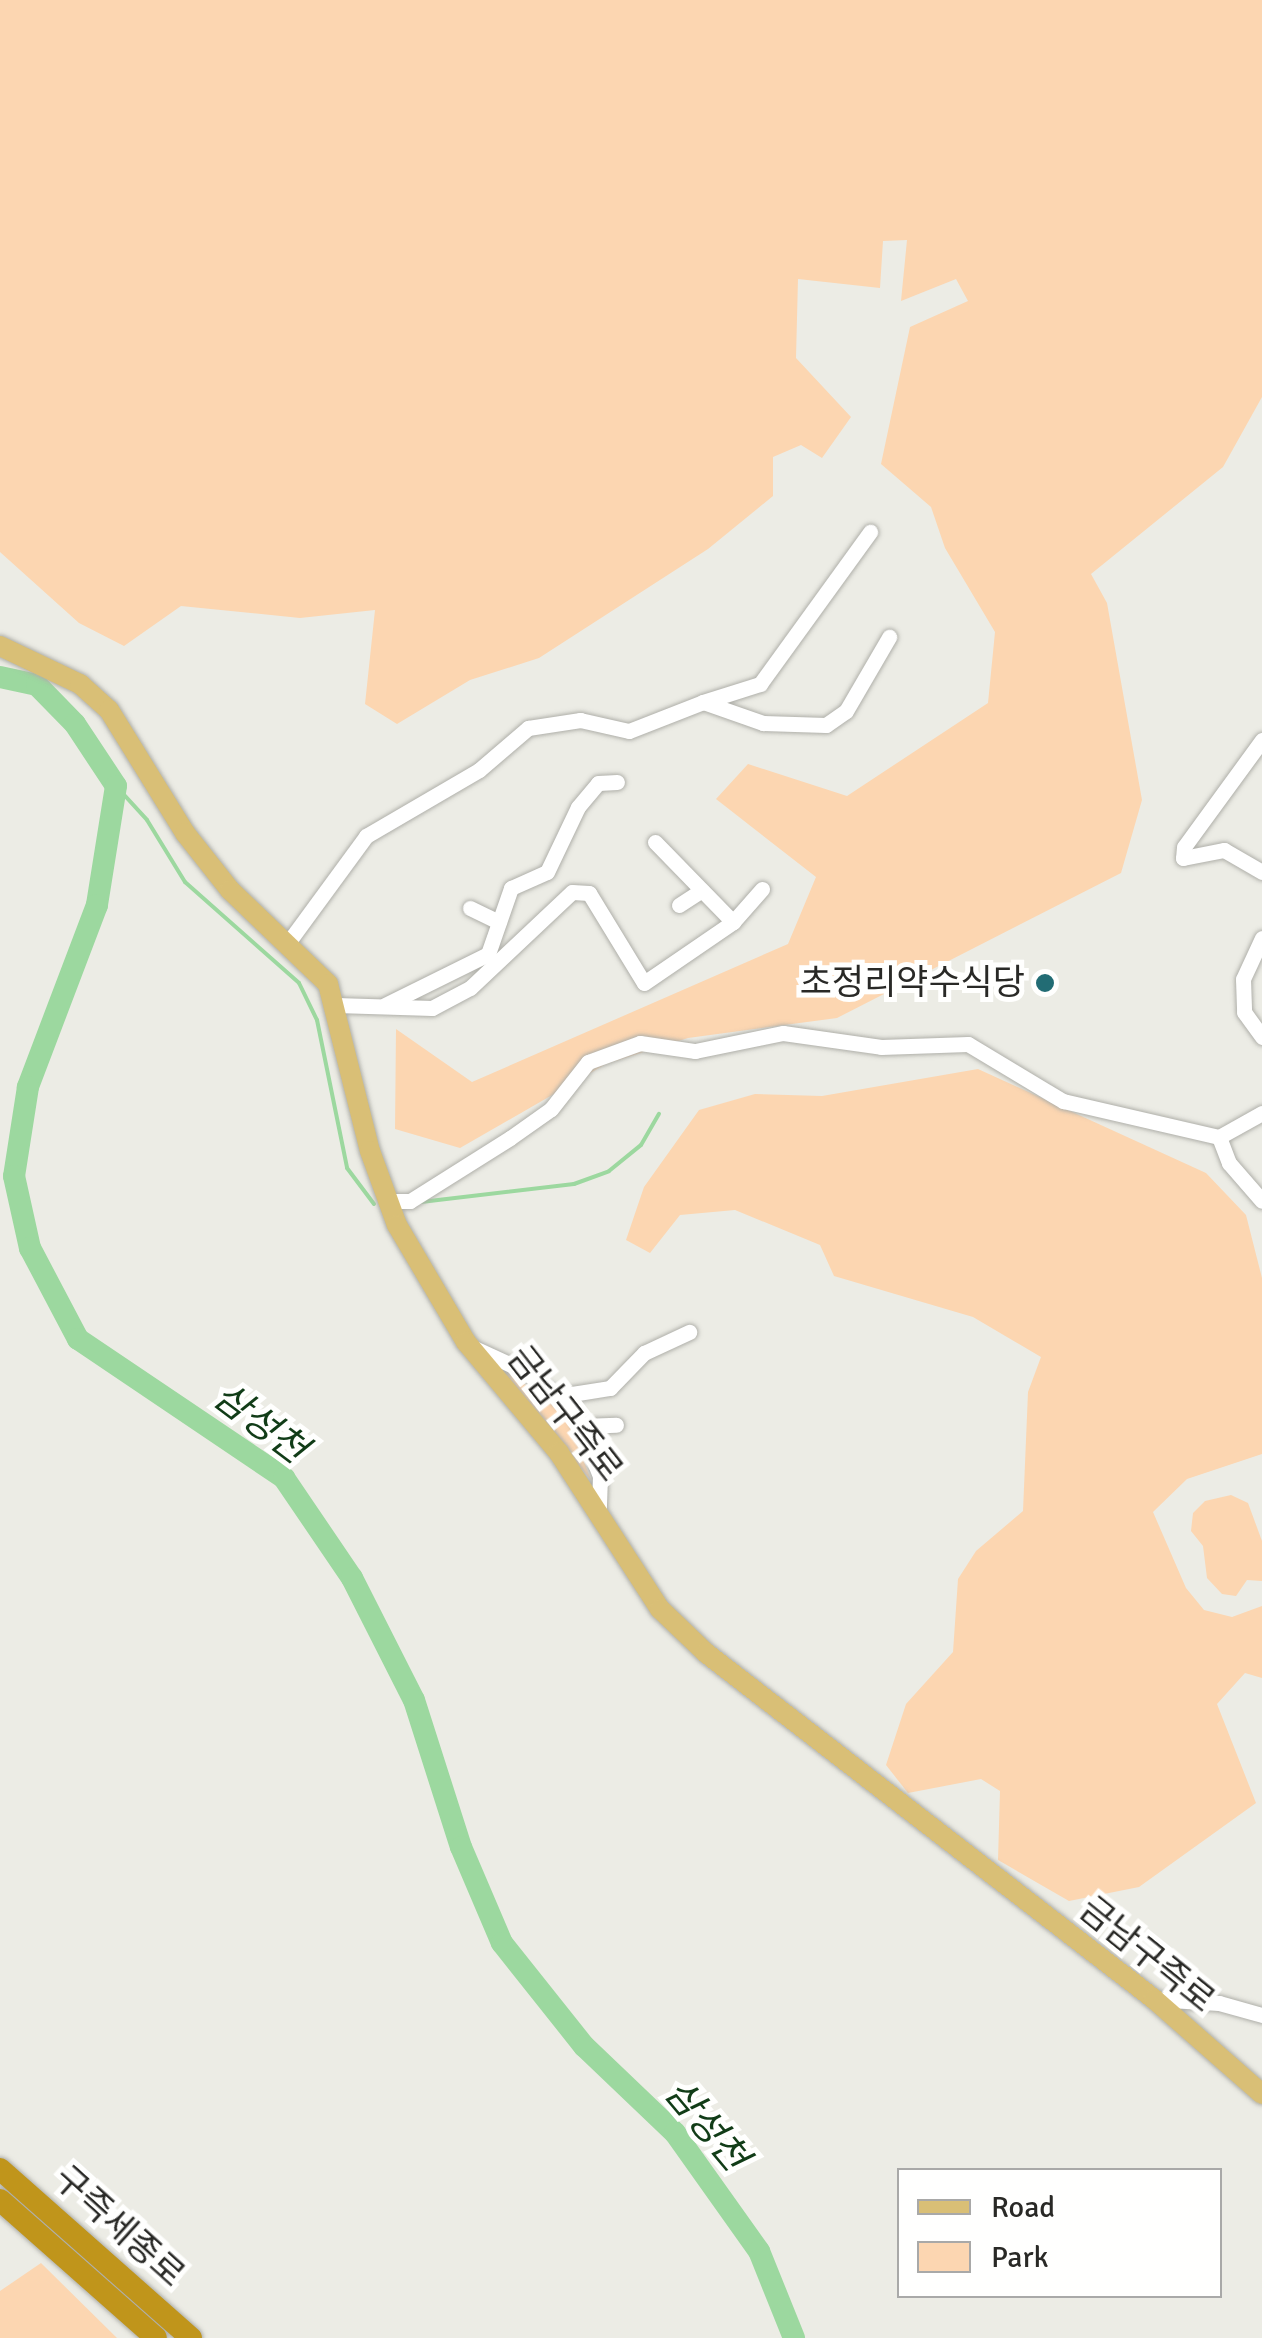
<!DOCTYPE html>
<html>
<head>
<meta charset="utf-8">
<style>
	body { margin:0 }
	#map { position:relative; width:1262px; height:2338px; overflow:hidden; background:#ecece5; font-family:Signika,"Noto Sans KR",sans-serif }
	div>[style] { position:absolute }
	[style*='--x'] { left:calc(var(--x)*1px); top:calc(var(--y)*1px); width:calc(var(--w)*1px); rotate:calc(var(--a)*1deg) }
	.green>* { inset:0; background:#fcd6b1 }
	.stream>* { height:4px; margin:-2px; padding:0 2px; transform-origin:2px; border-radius:2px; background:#9cd89f }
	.river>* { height:22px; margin:-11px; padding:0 11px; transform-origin:11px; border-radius:11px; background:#9cd89f }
	.roads { filter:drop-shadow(0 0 2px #afafa9) drop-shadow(0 0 2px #afafa9) }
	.minor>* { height:15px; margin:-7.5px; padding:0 7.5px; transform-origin:7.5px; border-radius:7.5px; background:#fff }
	.major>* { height:20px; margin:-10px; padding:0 10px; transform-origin:10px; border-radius:10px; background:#d9bf76 }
	.highway>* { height:22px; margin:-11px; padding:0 11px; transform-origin:11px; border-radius:11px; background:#c0951b }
	.dots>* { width:28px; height:28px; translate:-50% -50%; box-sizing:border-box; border:5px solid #fffffe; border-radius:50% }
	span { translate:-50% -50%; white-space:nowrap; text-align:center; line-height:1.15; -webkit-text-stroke:10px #fffffe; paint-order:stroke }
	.poi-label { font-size:35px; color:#292926 }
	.right { translate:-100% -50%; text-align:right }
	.street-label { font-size:35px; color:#292926 }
	.water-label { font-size:38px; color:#113c17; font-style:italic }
	.legend { position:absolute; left:897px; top:2168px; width:325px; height:130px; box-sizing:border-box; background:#fffffe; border:2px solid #a9a9a8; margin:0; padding:12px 18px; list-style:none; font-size:30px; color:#292926 }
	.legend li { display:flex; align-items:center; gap:20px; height:50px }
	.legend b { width:50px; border:2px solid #a9a9a8 }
</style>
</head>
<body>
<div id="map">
	<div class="green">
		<i style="clip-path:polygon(0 0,1262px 0,1262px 397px,1223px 467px,1091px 574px,1107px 603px,1142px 800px,1121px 873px,837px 1018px,688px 1038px,606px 1064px,460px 1148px,395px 1129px,396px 1029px,472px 1082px,788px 944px,816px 877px,716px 799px,748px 764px,847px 796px,988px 703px,995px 632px,945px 548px,931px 507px,881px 464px,910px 327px,968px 301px,956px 279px,901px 301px,907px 240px,883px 241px,880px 288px,798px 279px,796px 358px,851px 417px,822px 458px,801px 445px,773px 457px,773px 496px,708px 549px,539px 658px,470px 680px,397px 724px,365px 704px,375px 610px,300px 618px,181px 606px,124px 646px,79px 623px,0 552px)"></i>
		<i style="clip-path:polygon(978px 1069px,1206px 1173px,1246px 1215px,1262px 1278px,1262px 1454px,1187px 1479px,1153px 1512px,1186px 1588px,1204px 1610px,1232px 1617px,1262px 1606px,1262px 1678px,1245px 1673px,1217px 1704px,1256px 1803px,1139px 1887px,1069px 1901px,998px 1860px,1000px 1791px,981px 1779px,908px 1793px,886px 1765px,906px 1704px,953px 1652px,958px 1579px,976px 1551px,1023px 1511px,1028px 1392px,1041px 1357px,973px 1317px,834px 1276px,820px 1245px,735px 1210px,680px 1215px,650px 1253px,626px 1240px,644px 1187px,699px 1110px,755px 1094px,822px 1096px)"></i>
		<i style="clip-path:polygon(496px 1366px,564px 1409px,591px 1480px)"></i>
		<i style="clip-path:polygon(1231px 1495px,1248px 1503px,1262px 1541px,1262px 1581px,1247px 1580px,1236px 1596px,1222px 1594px,1207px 1578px,1203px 1546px,1191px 1531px,1193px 1513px,1205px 1501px)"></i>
		<i style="clip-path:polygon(41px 2263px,117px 2338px,0 2338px,0 2291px)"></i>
	</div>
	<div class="stream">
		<i style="--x:116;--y:786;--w:46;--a:47.6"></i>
		<i style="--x:147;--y:820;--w:73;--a:58.5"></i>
		<i style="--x:185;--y:882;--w:152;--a:41.5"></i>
		<i style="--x:299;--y:983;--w:41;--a:64.1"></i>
		<i style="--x:317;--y:1020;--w:151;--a:78.5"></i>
		<i style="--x:347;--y:1168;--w:45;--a:53.1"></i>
		<i style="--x:421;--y:1202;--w:154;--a:-6.7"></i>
		<i style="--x:574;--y:1184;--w:37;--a:-20"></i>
		<i style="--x:609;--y:1171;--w:41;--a:-39.1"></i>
		<i style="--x:641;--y:1145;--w:36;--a:-60"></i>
	</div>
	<div class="river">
		<i style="--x:0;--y:677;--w:38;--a:12"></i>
		<i style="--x:37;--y:685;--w:54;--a:45.7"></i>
		<i style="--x:75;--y:724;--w:74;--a:56.5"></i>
		<i style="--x:116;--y:786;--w:121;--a:99.1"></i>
		<i style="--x:97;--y:905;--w:195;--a:110.8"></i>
		<i style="--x:28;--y:1087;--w:90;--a:98.9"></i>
		<i style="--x:14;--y:1176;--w:74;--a:77.5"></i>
		<i style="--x:30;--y:1248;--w:103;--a:62.2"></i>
		<i style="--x:78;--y:1339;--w:249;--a:34"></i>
		<i style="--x:284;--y:1478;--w:121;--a:55.8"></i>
		<i style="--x:352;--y:1578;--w:137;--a:63.1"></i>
		<i style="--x:414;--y:1700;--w:154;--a:72.3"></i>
		<i style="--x:461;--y:1847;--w:104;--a:66.9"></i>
		<i style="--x:502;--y:1943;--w:132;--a:51.5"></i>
		<i style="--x:584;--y:2046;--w:126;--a:43.7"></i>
		<i style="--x:675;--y:2133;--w:145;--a:54.6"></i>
		<i style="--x:759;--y:2251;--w:94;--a:68.1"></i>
	</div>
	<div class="roads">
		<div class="minor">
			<i style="--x:703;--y:702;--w:60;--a:-17.5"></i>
			<i style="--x:760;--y:684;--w:188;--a:-54.1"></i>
			<i style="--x:1262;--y:740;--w:132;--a:126.1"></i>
			<i style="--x:1184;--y:847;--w:11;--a:95"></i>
			<i style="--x:1183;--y:858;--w:42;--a:-11"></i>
			<i style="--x:1224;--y:850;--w:44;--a:30.1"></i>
			<i style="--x:655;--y:842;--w:112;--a:45.7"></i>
			<i style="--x:679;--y:905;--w:27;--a:-33"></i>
			<i style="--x:470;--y:908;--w:32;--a:26"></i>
			<i style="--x:1262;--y:938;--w:45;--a:114.9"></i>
			<i style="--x:1243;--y:979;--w:33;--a:88"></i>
			<i style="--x:1244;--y:1012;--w:31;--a:54"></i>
			<i style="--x:290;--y:940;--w:129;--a:-53.8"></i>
			<i style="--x:366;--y:836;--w:131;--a:-30.3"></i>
			<i style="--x:479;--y:770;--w:65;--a:-40.6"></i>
			<i style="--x:528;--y:728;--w:53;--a:-8.7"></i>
			<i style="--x:580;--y:720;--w:50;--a:12.7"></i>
			<i style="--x:629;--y:731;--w:79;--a:-21.4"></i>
			<i style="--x:703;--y:702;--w:64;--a:19.3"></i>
			<i style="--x:763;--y:723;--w:63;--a:1.8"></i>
			<i style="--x:826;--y:725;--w:24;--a:-35"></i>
			<i style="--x:846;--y:711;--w:86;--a:-59.8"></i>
			<i style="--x:336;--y:1005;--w:96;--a:1.8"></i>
			<i style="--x:432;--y:1008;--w:43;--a:-27.8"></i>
			<i style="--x:470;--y:988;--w:140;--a:-43.3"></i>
			<i style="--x:572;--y:892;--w:17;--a:3"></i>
			<i style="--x:589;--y:893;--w:105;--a:58.6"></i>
			<i style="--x:644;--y:983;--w:108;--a:-34.4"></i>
			<i style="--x:733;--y:922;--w:44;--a:-48.7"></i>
			<i style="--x:385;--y:1005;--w:115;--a:-26.3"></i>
			<i style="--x:488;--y:954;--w:70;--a:-70.8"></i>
			<i style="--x:511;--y:888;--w:39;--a:-24"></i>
			<i style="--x:547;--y:872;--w:72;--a:-64.5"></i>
			<i style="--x:578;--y:807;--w:31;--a:-50"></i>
			<i style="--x:598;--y:783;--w:19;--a:-3"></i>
			<i style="--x:1219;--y:1137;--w:49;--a:-29.2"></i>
			<i style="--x:388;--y:1201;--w:22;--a:0"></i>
			<i style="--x:410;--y:1201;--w:118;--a:-32.2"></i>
			<i style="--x:510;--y:1138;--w:50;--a:-35.3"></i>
			<i style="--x:551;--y:1109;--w:60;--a:-51.8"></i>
			<i style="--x:588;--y:1062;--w:55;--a:-20.1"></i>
			<i style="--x:640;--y:1043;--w:56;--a:8.3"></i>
			<i style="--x:695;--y:1051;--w:90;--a:-11.6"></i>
			<i style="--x:783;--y:1033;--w:99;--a:8.1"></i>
			<i style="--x:881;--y:1047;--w:87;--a:-2"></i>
			<i style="--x:968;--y:1044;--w:111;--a:31"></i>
			<i style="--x:1063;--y:1101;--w:160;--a:13"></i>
			<i style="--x:1219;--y:1137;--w:28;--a:69"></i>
			<i style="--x:1229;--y:1163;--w:50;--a:49"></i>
			<i style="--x:470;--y:1346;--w:60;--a:24.8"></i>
			<i style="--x:524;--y:1371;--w:62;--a:37.8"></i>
			<i style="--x:573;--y:1409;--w:72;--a:68.1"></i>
			<i style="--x:600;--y:1476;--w:34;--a:92"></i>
			<i style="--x:559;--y:1396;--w:52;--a:-8.9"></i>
			<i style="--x:610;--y:1388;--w:49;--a:-45.8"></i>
			<i style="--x:644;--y:1353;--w:50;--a:-25"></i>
			<i style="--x:582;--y:1426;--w:34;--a:-2"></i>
			<i style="--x:1154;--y:1999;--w:65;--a:3.5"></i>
			<i style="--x:1219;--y:2003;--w:45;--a:15.6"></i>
		</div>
		<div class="major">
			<i style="--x:0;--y:646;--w:89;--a:25.4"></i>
			<i style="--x:80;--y:684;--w:39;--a:42"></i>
			<i style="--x:109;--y:710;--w:145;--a:58.3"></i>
			<i style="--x:185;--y:833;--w:73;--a:51.7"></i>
			<i style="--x:230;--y:890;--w:136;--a:43.8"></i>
			<i style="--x:328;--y:984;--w:172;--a:75.9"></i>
			<i style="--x:370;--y:1151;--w:79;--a:70"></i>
			<i style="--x:397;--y:1225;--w:136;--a:59.5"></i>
			<i style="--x:466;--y:1342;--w:145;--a:50"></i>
			<i style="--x:559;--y:1453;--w:186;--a:57.1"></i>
			<i style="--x:660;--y:1609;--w:64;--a:43.7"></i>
			<i style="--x:706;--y:1653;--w:566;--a:37.68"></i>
			<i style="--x:1154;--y:1999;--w:144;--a:41.3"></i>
		</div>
		<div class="highway">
			<i style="--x:0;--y:2169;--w:255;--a:41.5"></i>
			<i style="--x:0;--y:2200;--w:208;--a:41.5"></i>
		</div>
	</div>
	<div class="dots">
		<i style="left:1045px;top:983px;background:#226c74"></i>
	</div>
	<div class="poi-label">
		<span class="right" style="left:1025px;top:983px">초정리약수식당</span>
	</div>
	<div class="street-label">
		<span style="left:565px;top:1414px;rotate:52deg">금남구즉로</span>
		<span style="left:1147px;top:1955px;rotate:39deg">금남구즉로</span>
		<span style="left:119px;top:2227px;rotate:42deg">구즉세종로</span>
	</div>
	<div class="water-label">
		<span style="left:260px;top:1423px;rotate:37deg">삼성천</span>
		<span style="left:706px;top:2125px;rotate:50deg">삼성천</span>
	</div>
	<ul class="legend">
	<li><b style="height:12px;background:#d9bf76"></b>Road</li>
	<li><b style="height:28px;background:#fcd6b1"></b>Park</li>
	</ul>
</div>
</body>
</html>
